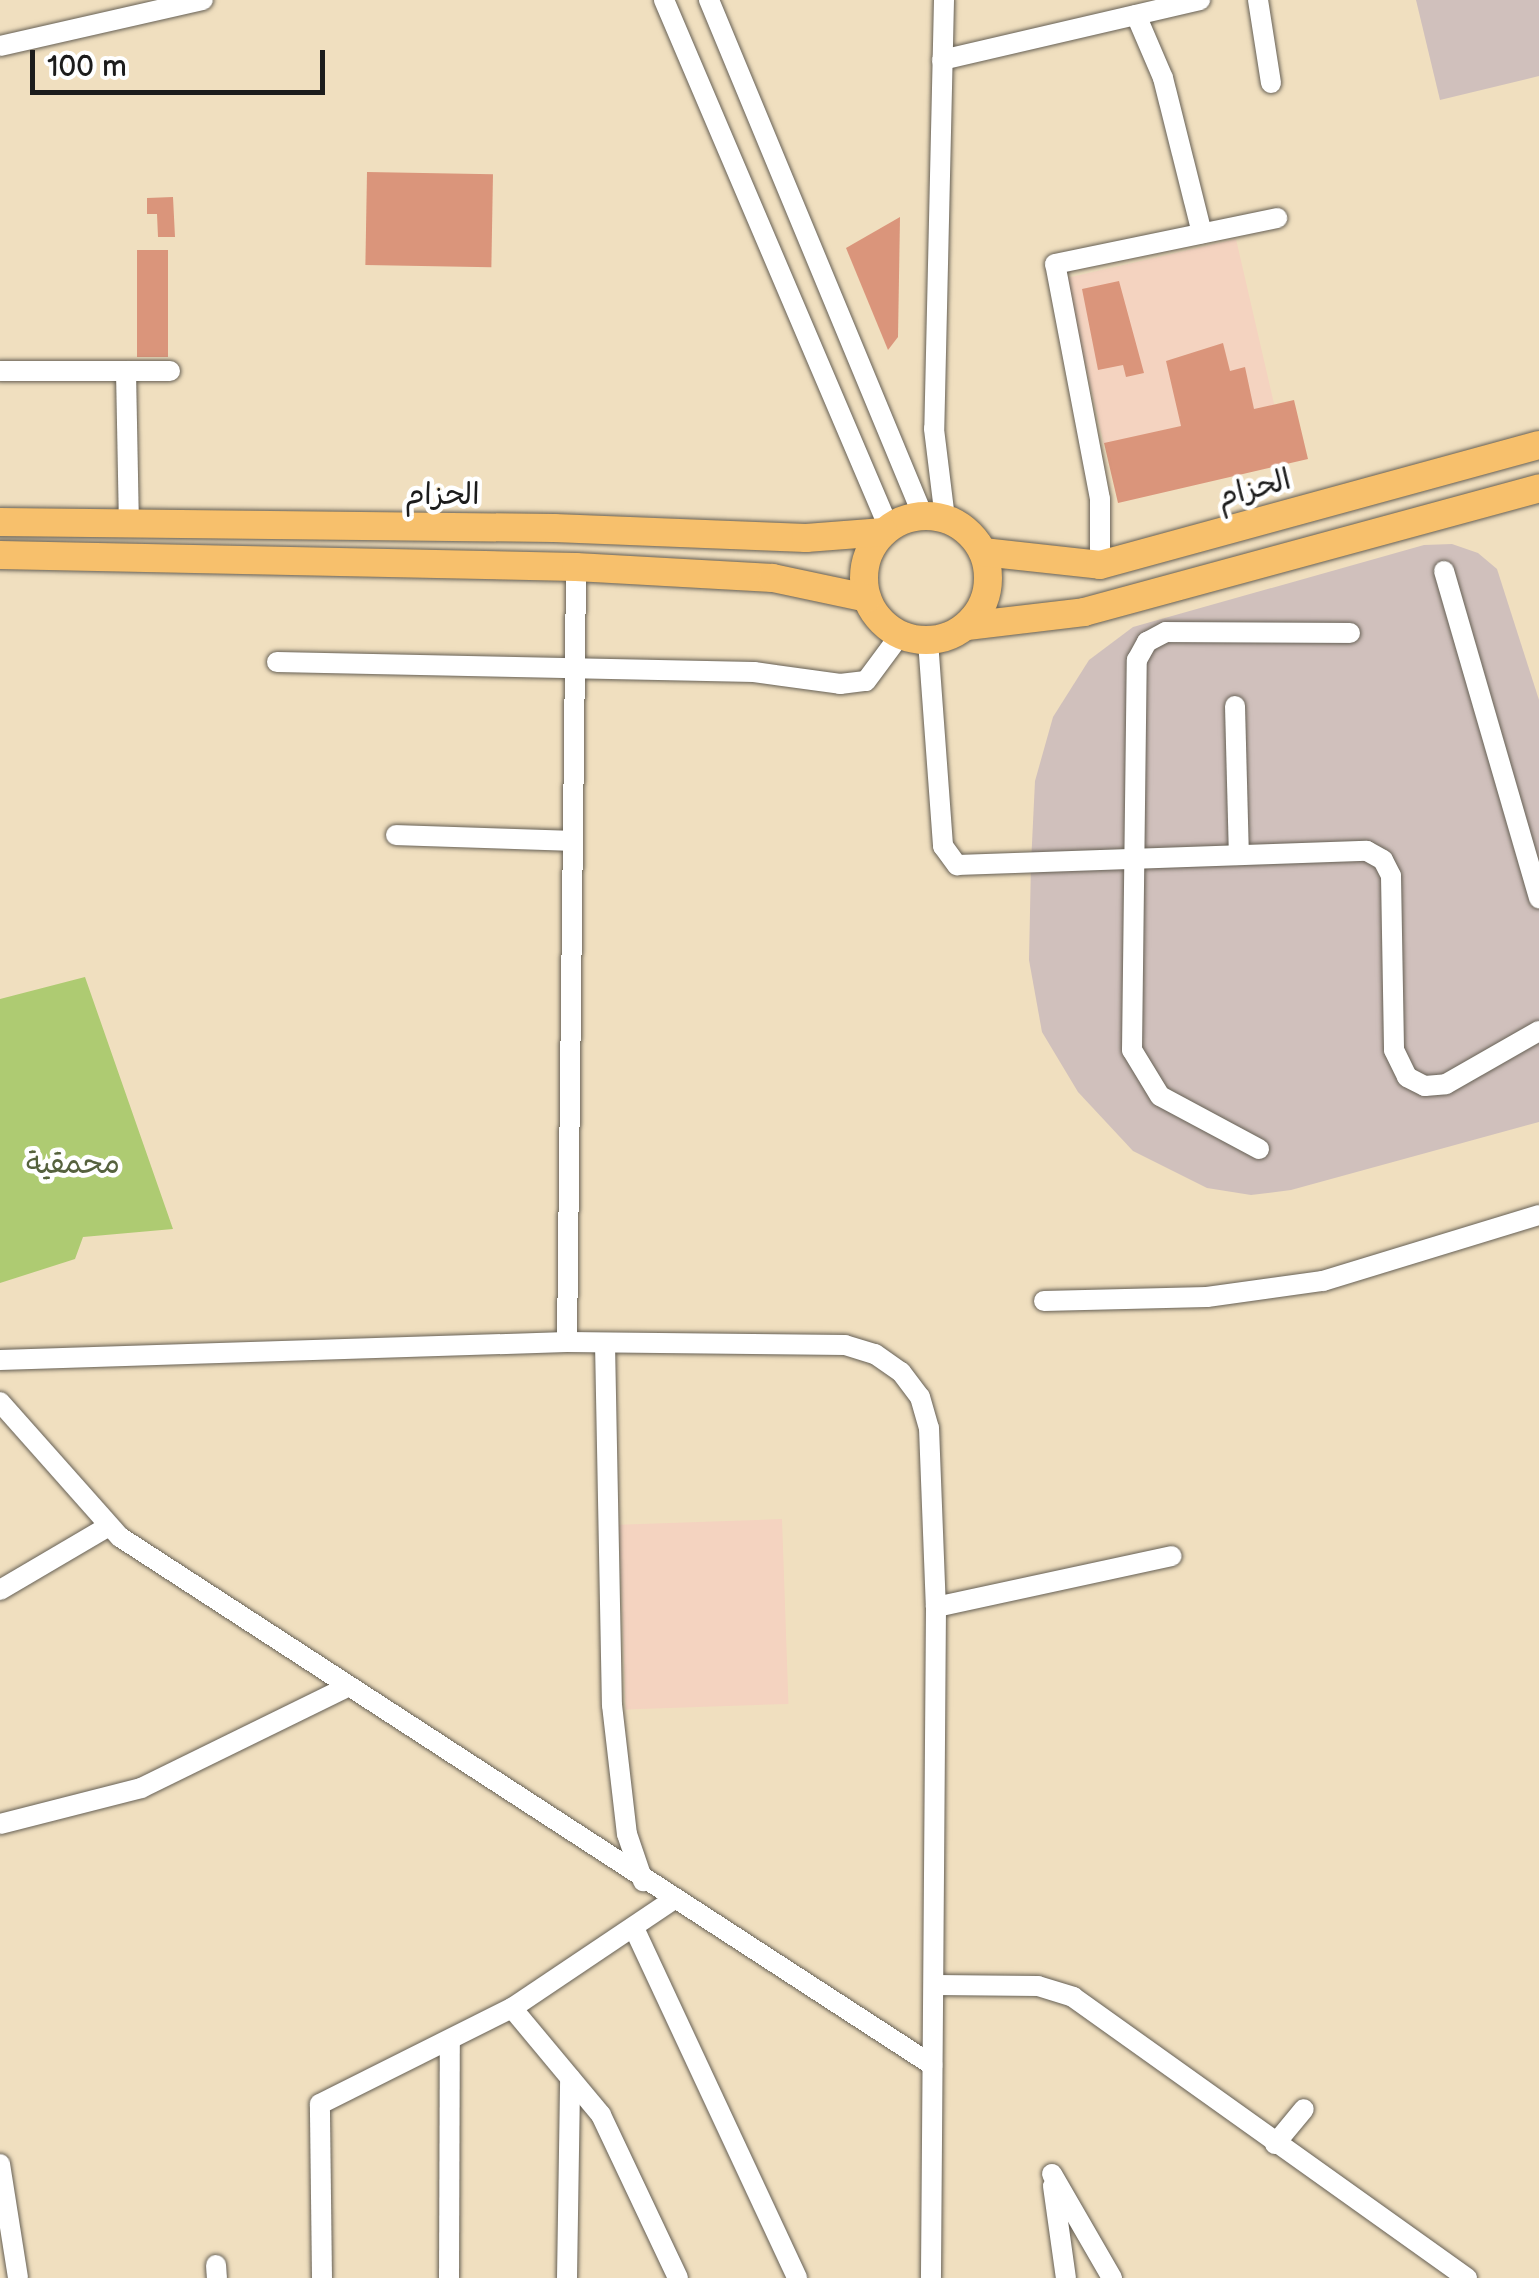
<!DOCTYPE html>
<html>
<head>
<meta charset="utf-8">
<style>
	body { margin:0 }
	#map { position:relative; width:1539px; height:2278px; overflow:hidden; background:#f0dfbf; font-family:"Balsamiq Sans","Playpen Sans Arabic",sans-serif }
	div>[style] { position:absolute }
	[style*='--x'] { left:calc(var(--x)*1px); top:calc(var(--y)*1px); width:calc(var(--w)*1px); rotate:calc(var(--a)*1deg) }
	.built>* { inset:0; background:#f4d3c0; transform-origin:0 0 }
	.industrial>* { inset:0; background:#d0c0bc }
	.green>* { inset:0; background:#aecb72 }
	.building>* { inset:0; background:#da957b; transform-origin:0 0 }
	.roads { filter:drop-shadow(0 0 2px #666055) drop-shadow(0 0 2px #666055) }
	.minor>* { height:20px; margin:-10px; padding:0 10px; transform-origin:10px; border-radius:10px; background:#fff }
	.major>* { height:28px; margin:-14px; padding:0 14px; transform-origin:14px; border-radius:14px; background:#f7c06c }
	.major>.ring { margin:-14px; padding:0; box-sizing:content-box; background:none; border:28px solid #f7c06c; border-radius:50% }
	span { translate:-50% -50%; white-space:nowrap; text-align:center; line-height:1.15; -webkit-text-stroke:9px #fff; paint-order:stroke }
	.street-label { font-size:30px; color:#1c1c1c }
	.park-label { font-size:30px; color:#56623e }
	.scale { position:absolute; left:30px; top:50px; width:295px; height:45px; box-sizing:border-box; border:5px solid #1c1c1c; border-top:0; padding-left:12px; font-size:30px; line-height:35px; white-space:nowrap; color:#1c1c1c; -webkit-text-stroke:8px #fff; paint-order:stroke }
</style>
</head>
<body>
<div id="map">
	<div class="built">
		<i style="left:1236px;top:239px;width:170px;height:175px;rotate:77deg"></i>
		<i style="left:782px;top:1519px;width:185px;height:163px;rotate:88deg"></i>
	</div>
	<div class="industrial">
		<i style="clip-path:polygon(1416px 0,1539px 0,1539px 76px,1440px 100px)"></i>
		<i style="clip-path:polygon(1452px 544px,1478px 553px,1497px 569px,1539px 700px,1539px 1122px,1291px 1190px,1251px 1195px,1207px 1188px,1133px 1151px,1078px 1092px,1042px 1032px,1029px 960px,1031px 864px,1035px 781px,1053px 717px,1089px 660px,1133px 627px,1424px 545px)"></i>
	</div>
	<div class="green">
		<i style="clip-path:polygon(85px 977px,173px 1229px,83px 1237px,75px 1259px,0 1283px,0 999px)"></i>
	</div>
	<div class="building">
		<i style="left:367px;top:172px;width:126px;height:93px;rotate:1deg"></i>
		<i style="clip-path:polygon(173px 197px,175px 237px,158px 237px,157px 214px,147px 214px,147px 198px)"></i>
		<i style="clip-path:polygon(900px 217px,898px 337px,888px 350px,846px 248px)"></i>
		<i style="left:137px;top:250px;width:31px;height:107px"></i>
		<i style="clip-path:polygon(1119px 281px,1144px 373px,1126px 377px,1123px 365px,1098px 370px,1082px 289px)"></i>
		<i style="clip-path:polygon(1223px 343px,1230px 371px,1245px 367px,1254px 409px,1294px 400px,1308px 459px,1118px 503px,1104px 443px,1181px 426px,1166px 361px)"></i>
	</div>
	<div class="roads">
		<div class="minor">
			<i style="--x:664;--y:0;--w:574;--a:66.92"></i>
			<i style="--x:709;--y:0;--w:559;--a:67.47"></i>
			<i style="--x:944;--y:0;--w:429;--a:91.3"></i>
			<i style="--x:934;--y:429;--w:90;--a:83"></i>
			<i style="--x:1258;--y:0;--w:84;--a:81.1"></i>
			<i style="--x:1136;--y:15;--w:69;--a:66.8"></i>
			<i style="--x:1163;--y:78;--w:160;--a:75.9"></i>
			<i style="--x:0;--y:46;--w:208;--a:-12.8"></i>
			<i style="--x:942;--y:60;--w:265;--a:-13.1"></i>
			<i style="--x:0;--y:371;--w:170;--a:0"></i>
			<i style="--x:126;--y:371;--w:154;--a:88.9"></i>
			<i style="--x:1100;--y:565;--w:66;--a:-90"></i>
			<i style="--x:1100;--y:499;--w:239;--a:-100.8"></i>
			<i style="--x:1055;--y:264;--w:227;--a:-11.7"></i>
			<i style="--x:1444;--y:571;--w:341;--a:73.8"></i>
			<i style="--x:928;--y:641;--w:206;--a:85.8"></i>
			<i style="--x:943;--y:846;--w:24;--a:54"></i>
			<i style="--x:957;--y:865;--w:410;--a:-2"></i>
			<i style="--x:1367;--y:851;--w:18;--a:29"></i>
			<i style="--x:1383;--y:860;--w:18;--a:63"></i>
			<i style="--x:1391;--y:876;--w:174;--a:89"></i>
			<i style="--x:1394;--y:1050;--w:30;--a:64"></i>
			<i style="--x:1407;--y:1077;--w:20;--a:27"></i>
			<i style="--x:1425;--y:1086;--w:21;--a:-5"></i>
			<i style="--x:1446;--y:1084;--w:107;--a:-29.7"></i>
			<i style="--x:277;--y:662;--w:477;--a:1.2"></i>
			<i style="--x:754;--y:672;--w:87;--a:7.9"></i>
			<i style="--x:840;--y:684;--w:26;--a:-7"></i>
			<i style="--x:866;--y:681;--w:57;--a:-53.5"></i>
			<i style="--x:1235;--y:706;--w:149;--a:88.5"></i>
			<i style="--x:396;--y:835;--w:177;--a:1.9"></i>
			<i style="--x:1259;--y:1149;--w:112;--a:-151.8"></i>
			<i style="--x:1160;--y:1096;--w:54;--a:-121.3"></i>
			<i style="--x:1132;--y:1050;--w:390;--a:-89.3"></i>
			<i style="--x:1137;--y:660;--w:21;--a:-61"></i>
			<i style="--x:1147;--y:642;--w:21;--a:-28"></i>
			<i style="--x:1166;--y:632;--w:184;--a:0.3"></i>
			<i style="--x:1044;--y:1301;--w:163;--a:-1.4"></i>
			<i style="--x:1207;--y:1297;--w:117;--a:-7.9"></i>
			<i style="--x:1323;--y:1281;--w:226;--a:-17"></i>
			<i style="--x:567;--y:1342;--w:775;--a:-89.33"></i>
			<i style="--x:605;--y:1343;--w:362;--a:88.9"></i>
			<i style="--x:612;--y:1705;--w:130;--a:83.4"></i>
			<i style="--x:627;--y:1834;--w:50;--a:71.2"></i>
			<i style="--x:0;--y:1360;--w:567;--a:-1.82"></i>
			<i style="--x:567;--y:1342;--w:278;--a:0.6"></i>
			<i style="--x:845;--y:1345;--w:31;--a:17"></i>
			<i style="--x:875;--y:1354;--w:32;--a:35"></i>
			<i style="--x:901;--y:1372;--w:31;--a:53"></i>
			<i style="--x:920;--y:1397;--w:32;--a:74"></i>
			<i style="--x:929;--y:1428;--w:179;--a:87.8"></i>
			<i style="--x:936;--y:1607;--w:671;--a:90.43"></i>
			<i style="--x:0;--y:1402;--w:181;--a:48.4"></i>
			<i style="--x:120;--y:1537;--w:969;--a:33.03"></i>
			<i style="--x:0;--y:1590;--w:126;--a:-30.4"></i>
			<i style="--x:936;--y:1607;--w:241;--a:-12.2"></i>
			<i style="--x:0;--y:1824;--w:146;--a:-14.3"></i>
			<i style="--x:141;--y:1788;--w:227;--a:-26.1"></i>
			<i style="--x:634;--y:1928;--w:386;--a:65"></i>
			<i style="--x:935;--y:1985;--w:103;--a:0.6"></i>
			<i style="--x:1038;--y:1986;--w:37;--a:17"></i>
			<i style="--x:1073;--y:1997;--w:484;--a:35.5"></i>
			<i style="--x:512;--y:2008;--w:139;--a:50.2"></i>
			<i style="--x:601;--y:2115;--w:180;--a:64.7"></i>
			<i style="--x:1275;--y:2144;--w:45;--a:-50.4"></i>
			<i style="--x:0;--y:2164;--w:115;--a:81"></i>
			<i style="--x:1052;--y:2174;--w:120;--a:60"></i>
			<i style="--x:1053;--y:2186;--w:93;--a:82"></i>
			<i style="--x:216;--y:2265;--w:13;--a:86"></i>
			<i style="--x:322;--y:2278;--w:174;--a:-90.7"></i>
			<i style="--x:320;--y:2104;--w:215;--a:-26.6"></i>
			<i style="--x:512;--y:2008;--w:194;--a:-33.9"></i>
			<i style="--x:449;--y:2278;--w:236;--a:-89.8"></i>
			<i style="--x:567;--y:2278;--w:200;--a:-89.1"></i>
		</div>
		<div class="major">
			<i class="ring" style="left:864px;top:516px;width:96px;height:96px"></i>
			<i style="--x:0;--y:522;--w:554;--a:0.62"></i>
			<i style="--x:554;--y:528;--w:252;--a:2.3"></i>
			<i style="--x:806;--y:538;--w:78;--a:-4.4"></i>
			<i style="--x:983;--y:552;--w:118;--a:6.3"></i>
			<i style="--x:1100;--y:565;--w:455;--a:-15.3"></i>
			<i style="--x:0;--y:555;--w:576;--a:1.19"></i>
			<i style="--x:576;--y:567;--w:197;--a:3.2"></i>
			<i style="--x:773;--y:578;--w:96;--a:12"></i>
			<i style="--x:967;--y:626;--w:118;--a:-6.8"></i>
			<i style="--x:1084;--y:612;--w:472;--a:-15.2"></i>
		</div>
	</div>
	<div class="street-label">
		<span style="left:1254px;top:489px;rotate:-15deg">الحزام</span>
		<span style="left:442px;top:495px">الحزام</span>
	</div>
	<div class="park-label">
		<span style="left:73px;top:1164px">محمقية</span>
	</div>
	<div class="scale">100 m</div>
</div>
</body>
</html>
